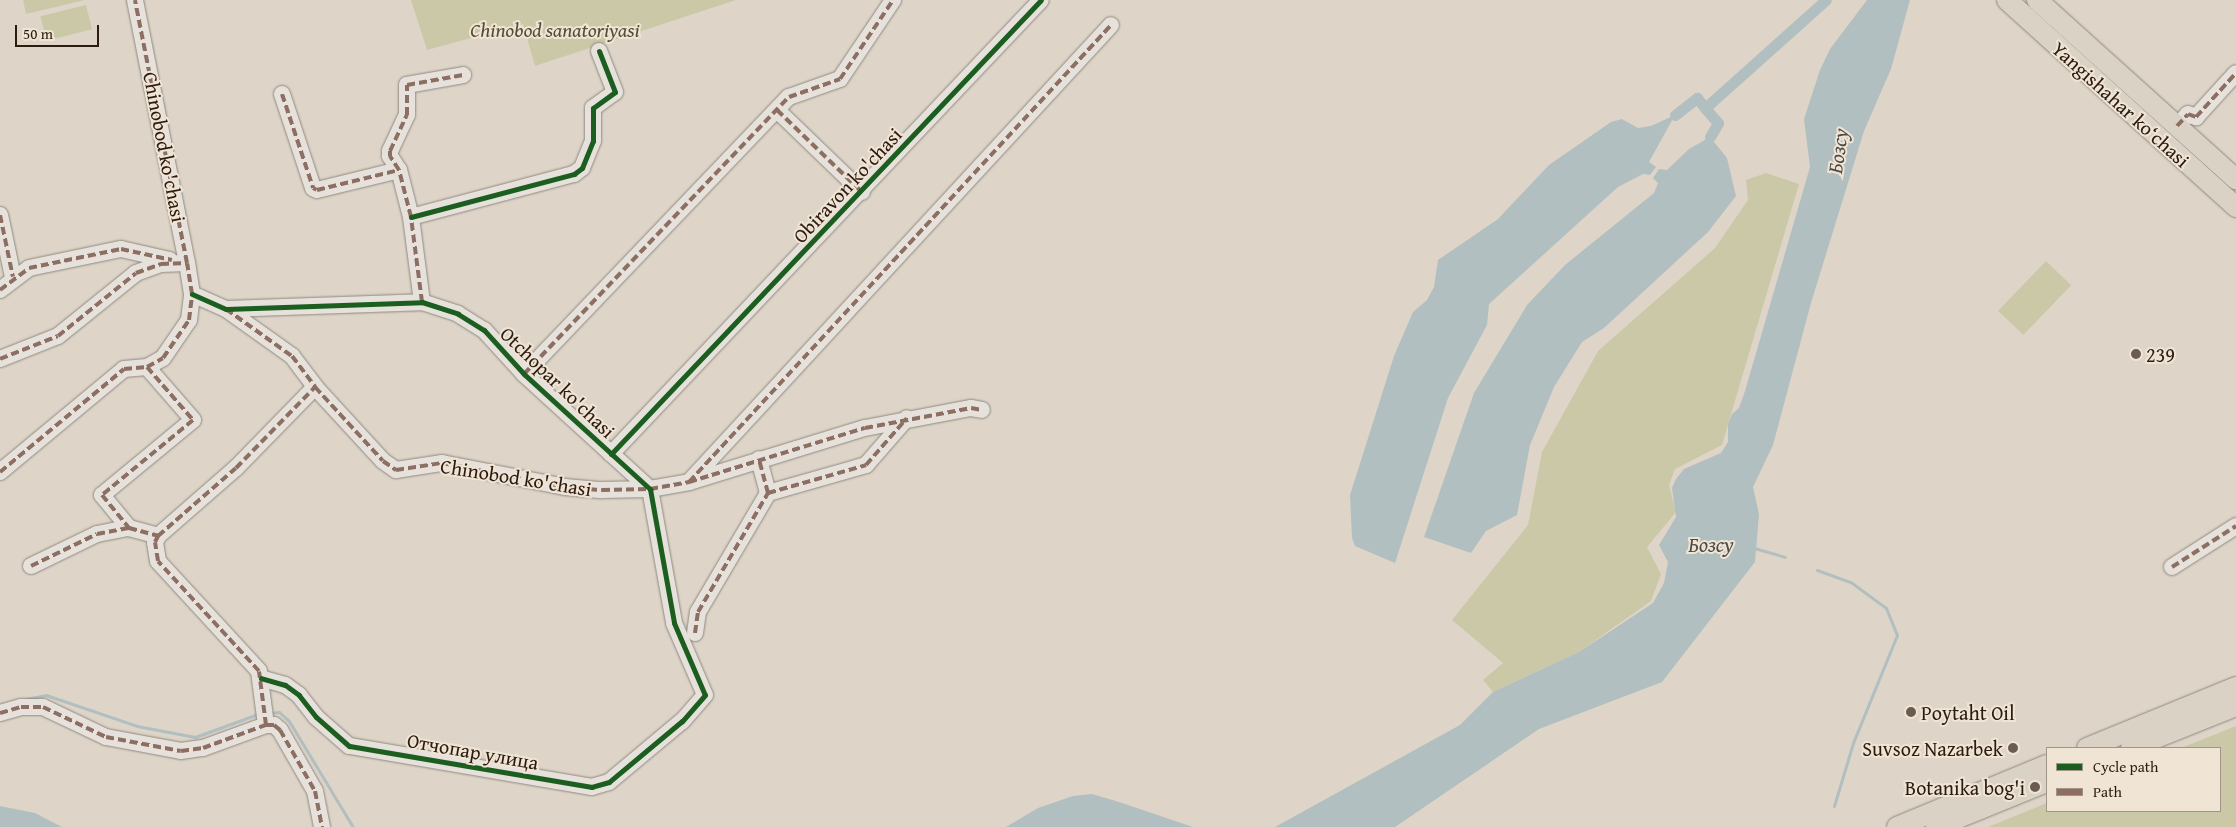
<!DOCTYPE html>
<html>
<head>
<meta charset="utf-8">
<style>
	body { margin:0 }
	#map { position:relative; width:2236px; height:827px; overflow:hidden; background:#ded5c8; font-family:"Gentium Book Plus",serif }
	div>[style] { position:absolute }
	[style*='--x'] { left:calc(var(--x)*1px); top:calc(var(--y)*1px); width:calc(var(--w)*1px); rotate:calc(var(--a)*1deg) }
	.green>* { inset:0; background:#cbc8a8; transform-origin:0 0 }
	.water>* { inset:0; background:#b1bfc0 }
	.stream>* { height:3px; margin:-1.5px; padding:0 1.5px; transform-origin:1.5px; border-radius:1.5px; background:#b1bfc0 }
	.canal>* { height:11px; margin:-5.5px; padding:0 5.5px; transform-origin:5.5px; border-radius:5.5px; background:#b1bfc0 }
	.roads { filter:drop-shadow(0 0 1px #908980) drop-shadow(0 0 1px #908980) }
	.minor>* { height:16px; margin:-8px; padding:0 8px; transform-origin:8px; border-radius:8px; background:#e6e1db }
	.major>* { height:20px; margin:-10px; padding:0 10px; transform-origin:10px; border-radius:10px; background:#dad2c5 }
	.quiet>* { height:4px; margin-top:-2px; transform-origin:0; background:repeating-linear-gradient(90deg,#8d6e63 0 8px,transparent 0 12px) }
	.cycleway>* { height:5px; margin:-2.5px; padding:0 2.5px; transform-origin:2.5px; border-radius:2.5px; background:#1b5e20 }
	.dots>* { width:14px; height:14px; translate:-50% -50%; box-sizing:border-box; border:2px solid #f0e5d5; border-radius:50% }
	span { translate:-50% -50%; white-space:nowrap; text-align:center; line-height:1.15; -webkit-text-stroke:4px #f0e5d5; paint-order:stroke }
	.park-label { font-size:20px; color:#574c36; font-style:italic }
	.street-label { font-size:20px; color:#2c1b11 }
	.poi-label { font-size:20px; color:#2c1b11 }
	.left { translate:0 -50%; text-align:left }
	.right { translate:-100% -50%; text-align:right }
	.water-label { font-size:21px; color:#4e4a45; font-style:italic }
	.legend { position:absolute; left:2046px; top:747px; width:175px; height:65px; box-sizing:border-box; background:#f0e5d5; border:1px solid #a29487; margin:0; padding:6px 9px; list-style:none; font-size:15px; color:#2c1b11 }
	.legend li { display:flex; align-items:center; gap:10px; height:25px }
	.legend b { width:25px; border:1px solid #a29487 }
	.scale { position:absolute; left:15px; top:25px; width:84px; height:22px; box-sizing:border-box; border:2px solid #2c1b11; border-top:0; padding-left:6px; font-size:15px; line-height:18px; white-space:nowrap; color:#2c1b11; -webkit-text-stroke:4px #f0e5d5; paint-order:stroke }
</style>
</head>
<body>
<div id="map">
	<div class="green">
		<i style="clip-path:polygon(23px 0,85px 0,26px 14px)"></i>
		<i style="clip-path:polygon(411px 0,736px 0,535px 66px,523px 24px,427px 50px)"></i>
		<i style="left:86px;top:5px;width:25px;height:47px;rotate:76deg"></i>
		<i style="clip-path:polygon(1766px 173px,1799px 184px,1722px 445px,1675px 469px,1669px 485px,1676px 512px,1647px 547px,1661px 574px,1651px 601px,1579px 652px,1493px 692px,1483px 680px,1503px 663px,1452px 620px,1528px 525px,1542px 452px,1598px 351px,1715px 248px,1748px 200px,1746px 180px)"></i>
		<i style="left:2046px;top:261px;width:35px;height:69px;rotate:44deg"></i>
		<i style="clip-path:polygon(2236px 726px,2236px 827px,1988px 827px,2047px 803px,2047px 811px,2220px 811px,2220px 748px,2181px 748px)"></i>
	</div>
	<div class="water">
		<i style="clip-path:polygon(1867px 0,1910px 0,1891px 69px,1864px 131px,1811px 303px,1773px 445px,1753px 487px,1759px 514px,1755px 562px,1662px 682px,1539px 729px,1395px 827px,1275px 827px,1460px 725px,1493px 692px,1579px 652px,1653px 603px,1664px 583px,1668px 562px,1659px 545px,1676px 517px,1672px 488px,1676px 479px,1684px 469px,1721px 453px,1728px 442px,1728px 424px,1732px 414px,1739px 408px,1745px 391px,1810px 167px,1804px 119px,1820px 70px,1830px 49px)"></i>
		<i style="clip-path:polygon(1675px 115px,1649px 162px,1656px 167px,1650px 175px,1643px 174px,1618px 187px,1489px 304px,1487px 325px,1448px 398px,1395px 563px,1355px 546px,1352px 538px,1350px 495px,1394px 356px,1413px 312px,1427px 300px,1434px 287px,1438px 260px,1498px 219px,1549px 165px,1611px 122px,1622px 119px,1638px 128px,1651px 126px)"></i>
		<i style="clip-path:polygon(1710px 137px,1727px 158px,1736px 196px,1708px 232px,1604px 328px,1582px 342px,1554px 387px,1530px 445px,1517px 515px,1486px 531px,1471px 553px,1424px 537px,1474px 393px,1527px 305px,1565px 265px,1654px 193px,1658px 183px,1653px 178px,1659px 169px,1667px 170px,1689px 149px)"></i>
		<i style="clip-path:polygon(1092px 794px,1119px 802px,1193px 827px,1006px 827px,1038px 808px,1073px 796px)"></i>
		<i style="clip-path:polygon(0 806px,35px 813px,62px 827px,0 827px)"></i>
	</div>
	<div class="stream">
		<i style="--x:1754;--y:548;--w:32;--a:16"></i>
		<i style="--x:1817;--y:570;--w:37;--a:20"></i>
		<i style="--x:1852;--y:583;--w:42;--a:36.3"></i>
		<i style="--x:1886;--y:608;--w:29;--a:68"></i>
		<i style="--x:1897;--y:635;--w:117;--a:112.2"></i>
		<i style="--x:1853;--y:743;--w:66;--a:106.8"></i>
		<i style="--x:26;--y:699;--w:20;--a:-11"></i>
		<i style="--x:46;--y:695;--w:96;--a:18.8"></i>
		<i style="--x:137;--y:726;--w:59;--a:10.7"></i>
		<i style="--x:195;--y:737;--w:67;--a:-20.1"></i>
		<i style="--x:270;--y:713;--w:9;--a:-6"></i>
		<i style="--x:279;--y:712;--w:13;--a:42"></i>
		<i style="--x:289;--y:721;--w:124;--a:58.9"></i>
	</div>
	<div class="canal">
		<i style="--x:1705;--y:108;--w:20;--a:49"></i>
		<i style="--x:1718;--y:123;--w:16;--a:120"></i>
		<i style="--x:1675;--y:115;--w:28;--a:-38"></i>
		<i style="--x:1697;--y:98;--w:13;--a:51"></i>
		<i style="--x:1705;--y:108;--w:162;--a:-41.8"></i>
	</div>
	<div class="roads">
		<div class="minor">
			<i style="--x:282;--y:94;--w:99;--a:71.7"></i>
			<i style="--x:313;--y:188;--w:4;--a:27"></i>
			<i style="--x:317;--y:190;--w:84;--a:-13.7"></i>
			<i style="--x:777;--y:110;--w:118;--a:44"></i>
			<i style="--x:2177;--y:126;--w:16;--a:-47"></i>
			<i style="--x:2188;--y:114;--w:9;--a:21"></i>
			<i style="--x:2196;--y:117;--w:59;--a:-47.7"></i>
			<i style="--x:0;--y:215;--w:63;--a:78.2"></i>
			<i style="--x:411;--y:217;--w:169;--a:-14.8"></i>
			<i style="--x:574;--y:174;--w:10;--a:-37"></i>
			<i style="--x:582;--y:168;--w:29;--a:-68"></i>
			<i style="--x:593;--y:141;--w:33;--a:-90"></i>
			<i style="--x:593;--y:108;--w:27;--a:-36"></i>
			<i style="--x:615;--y:92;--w:44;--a:-111.3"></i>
			<i style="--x:0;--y:290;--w:36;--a:-37"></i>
			<i style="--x:29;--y:268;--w:94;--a:-11.7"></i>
			<i style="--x:121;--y:249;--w:50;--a:12.7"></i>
			<i style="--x:192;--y:294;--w:37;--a:24"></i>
			<i style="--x:226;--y:309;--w:196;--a:-2"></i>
			<i style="--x:422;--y:302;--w:38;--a:18"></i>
			<i style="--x:458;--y:314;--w:31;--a:32"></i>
			<i style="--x:484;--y:330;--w:59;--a:47.7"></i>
			<i style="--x:524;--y:374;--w:171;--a:42.4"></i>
			<i style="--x:650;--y:489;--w:136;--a:79.8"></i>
			<i style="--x:674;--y:623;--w:78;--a:66.7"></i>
			<i style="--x:705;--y:695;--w:35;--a:131"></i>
			<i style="--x:682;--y:721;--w:95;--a:140.1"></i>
			<i style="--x:609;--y:782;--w:18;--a:164"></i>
			<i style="--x:592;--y:787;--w:246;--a:-170.4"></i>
			<i style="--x:349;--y:746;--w:44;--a:-138.7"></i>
			<i style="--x:316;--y:717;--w:28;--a:-128"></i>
			<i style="--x:299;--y:695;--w:17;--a:-144"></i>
			<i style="--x:285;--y:685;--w:25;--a:-164"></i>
			<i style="--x:422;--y:302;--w:86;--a:-97.4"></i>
			<i style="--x:411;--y:217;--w:49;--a:-104.3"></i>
			<i style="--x:399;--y:170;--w:17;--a:-123"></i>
			<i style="--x:390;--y:156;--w:5;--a:-90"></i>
			<i style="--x:390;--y:151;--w:40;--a:-65"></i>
			<i style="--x:407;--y:115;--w:30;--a:-90"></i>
			<i style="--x:407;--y:85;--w:57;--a:-10.1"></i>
			<i style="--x:226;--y:309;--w:81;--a:35.5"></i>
			<i style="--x:292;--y:356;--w:39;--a:53"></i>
			<i style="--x:315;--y:387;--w:100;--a:47.4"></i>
			<i style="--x:383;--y:461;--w:16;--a:35"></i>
			<i style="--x:396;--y:470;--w:47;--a:-8.7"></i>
			<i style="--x:442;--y:463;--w:125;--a:11"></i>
			<i style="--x:565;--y:487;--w:37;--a:5"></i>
			<i style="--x:602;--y:490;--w:48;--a:-1.2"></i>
			<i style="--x:650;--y:489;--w:40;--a:-10"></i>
			<i style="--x:689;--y:482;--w:184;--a:-17.1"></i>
			<i style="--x:865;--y:428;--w:108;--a:-10.7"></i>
			<i style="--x:971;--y:408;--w:11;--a:10"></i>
			<i style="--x:0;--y:359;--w:62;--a:-21.6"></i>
			<i style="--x:58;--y:336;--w:100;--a:-38.9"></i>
			<i style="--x:136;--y:273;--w:27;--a:-20"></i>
			<i style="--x:161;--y:264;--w:26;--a:-2"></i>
			<i style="--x:147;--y:367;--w:70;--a:49"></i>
			<i style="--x:193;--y:420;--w:118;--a:140.5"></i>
			<i style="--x:102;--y:495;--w:43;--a:50.7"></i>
			<i style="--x:129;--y:528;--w:30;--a:15"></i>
			<i style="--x:524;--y:374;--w:383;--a:-46.3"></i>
			<i style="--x:789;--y:97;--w:54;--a:-19.4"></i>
			<i style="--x:840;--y:79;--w:95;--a:-56.1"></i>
			<i style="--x:611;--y:454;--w:625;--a:-46.56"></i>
			<i style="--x:0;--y:472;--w:161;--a:-39.7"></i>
			<i style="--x:124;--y:369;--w:23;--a:-5"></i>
			<i style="--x:147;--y:367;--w:18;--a:-29"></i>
			<i style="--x:163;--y:358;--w:46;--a:-55.6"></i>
			<i style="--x:189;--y:320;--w:26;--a:-83"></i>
			<i style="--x:192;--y:294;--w:31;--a:-99"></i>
			<i style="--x:187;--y:263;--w:268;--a:-101.2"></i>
			<i style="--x:691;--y:480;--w:619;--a:-47.29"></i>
			<i style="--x:768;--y:493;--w:102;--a:-15.9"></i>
			<i style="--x:866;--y:465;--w:62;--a:-48.9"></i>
			<i style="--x:31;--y:566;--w:73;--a:-25.9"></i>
			<i style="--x:97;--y:534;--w:33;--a:-11"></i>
			<i style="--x:2172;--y:567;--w:76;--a:-32.6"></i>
			<i style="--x:695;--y:633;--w:21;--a:-82"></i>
			<i style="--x:698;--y:612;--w:138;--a:-59.5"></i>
			<i style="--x:768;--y:493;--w:35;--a:-105"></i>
			<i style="--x:0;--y:713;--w:22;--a:-16"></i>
			<i style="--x:21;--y:707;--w:22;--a:0"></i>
			<i style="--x:43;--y:707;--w:70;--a:25.5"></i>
			<i style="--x:106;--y:737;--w:76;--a:10.6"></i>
			<i style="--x:181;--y:751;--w:22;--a:-8"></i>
			<i style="--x:203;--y:748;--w:67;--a:-20.1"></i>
			<i style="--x:266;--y:725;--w:8;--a:0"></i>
			<i style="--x:274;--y:725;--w:8;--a:40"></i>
			<i style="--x:280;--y:730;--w:70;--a:60.2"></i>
			<i style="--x:315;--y:791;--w:37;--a:79"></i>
			<i style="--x:266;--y:725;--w:54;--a:-97.4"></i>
			<i style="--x:259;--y:671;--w:149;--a:-132.6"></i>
			<i style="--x:158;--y:561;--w:19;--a:-99"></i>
			<i style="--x:155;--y:542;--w:7;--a:-63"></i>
			<i style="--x:158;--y:536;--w:103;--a:-41.1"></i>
			<i style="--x:236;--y:468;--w:113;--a:-45.7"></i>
		</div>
		<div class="major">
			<i style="--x:2007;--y:0;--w:309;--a:42.1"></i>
			<i style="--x:2037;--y:0;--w:268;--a:42"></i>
			<i style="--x:2087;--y:748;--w:161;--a:-22.3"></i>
			<i style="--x:2131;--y:748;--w:113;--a:-21.8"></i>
			<i style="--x:1897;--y:827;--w:162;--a:-22.5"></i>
			<i style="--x:1936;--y:827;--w:120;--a:-22.1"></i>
		</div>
	</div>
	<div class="quiet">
		<i style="--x:282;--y:94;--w:99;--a:71.7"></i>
		<i style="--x:313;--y:188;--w:4;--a:27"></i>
		<i style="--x:317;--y:190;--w:84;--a:-13.7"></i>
		<i style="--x:777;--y:110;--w:118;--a:44"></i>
		<i style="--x:2177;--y:126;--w:16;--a:-47"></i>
		<i style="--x:2188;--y:114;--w:9;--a:21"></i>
		<i style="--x:2196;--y:117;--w:59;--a:-47.7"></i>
		<i style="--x:0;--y:215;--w:63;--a:78.2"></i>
		<i style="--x:0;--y:290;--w:36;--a:-37"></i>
		<i style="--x:29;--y:268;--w:94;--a:-11.7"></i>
		<i style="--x:121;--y:249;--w:52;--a:12.2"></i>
		<i style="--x:422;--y:302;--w:86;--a:-97.4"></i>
		<i style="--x:411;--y:217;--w:49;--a:-104.3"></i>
		<i style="--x:399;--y:170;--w:17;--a:-123"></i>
		<i style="--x:390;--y:156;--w:5;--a:-90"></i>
		<i style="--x:390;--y:151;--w:40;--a:-65"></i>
		<i style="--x:407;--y:115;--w:30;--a:-90"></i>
		<i style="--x:407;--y:85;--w:57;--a:-10.1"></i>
		<i style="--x:226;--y:309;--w:81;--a:35.5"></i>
		<i style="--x:292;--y:356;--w:39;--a:53"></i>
		<i style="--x:315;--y:387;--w:100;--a:47.4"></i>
		<i style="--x:383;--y:461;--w:16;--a:35"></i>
		<i style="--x:396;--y:470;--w:47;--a:-8.7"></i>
		<i style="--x:442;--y:463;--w:125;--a:11"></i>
		<i style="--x:565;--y:487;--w:37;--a:5"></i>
		<i style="--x:602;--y:490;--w:48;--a:-1.2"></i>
		<i style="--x:650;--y:489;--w:40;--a:-10"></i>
		<i style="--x:689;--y:482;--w:184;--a:-17.1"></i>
		<i style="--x:865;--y:428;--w:108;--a:-10.7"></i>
		<i style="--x:971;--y:408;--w:11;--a:10"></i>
		<i style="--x:0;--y:359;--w:62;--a:-21.6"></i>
		<i style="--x:58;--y:336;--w:100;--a:-38.9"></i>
		<i style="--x:136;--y:273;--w:27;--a:-20"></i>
		<i style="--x:161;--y:264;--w:26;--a:-2"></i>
		<i style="--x:147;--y:367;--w:70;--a:49"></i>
		<i style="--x:193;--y:420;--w:118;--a:140.5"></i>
		<i style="--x:102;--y:495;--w:43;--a:50.7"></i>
		<i style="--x:129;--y:528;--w:30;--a:15"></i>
		<i style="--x:524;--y:374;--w:383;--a:-46.3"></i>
		<i style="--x:789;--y:97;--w:54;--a:-19.4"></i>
		<i style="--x:840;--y:79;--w:95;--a:-56.1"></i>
		<i style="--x:0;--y:472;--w:161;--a:-39.7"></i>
		<i style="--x:124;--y:369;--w:23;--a:-5"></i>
		<i style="--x:147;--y:367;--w:18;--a:-29"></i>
		<i style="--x:163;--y:358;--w:46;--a:-55.6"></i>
		<i style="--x:189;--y:320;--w:26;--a:-83"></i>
		<i style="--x:192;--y:294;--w:31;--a:-99"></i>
		<i style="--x:187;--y:263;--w:268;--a:-101.2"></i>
		<i style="--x:689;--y:482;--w:622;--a:-47.28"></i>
		<i style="--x:768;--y:493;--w:102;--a:-15.9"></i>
		<i style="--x:866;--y:465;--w:62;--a:-48.9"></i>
		<i style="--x:31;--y:566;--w:73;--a:-25.9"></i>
		<i style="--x:97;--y:534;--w:33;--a:-11"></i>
		<i style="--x:2172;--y:567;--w:76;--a:-32.6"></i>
		<i style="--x:695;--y:633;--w:21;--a:-82"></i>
		<i style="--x:698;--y:612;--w:138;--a:-59.5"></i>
		<i style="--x:768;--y:493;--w:35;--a:-105"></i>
		<i style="--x:0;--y:713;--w:22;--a:-16"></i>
		<i style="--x:21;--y:707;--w:22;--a:0"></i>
		<i style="--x:43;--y:707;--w:70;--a:25.5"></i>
		<i style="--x:106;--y:737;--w:76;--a:10.6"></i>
		<i style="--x:181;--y:751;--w:22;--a:-8"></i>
		<i style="--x:203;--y:748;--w:67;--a:-20.1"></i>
		<i style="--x:266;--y:725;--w:8;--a:0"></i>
		<i style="--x:274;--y:725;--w:8;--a:40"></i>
		<i style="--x:280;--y:730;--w:70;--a:60.2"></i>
		<i style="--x:315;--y:791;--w:37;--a:79"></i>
		<i style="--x:266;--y:725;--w:54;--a:-97.4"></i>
		<i style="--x:259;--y:671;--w:149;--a:-132.6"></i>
		<i style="--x:158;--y:561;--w:19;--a:-99"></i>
		<i style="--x:155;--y:542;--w:7;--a:-63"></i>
		<i style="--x:158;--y:536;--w:103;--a:-41.1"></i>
		<i style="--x:236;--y:468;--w:113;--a:-45.7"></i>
	</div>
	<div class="cycleway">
		<i style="--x:411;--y:217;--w:169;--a:-14.8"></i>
		<i style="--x:574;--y:174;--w:10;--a:-37"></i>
		<i style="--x:582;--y:168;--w:29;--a:-68"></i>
		<i style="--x:593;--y:141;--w:33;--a:-90"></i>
		<i style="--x:593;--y:108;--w:27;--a:-36"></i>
		<i style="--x:615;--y:92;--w:44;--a:-111.3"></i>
		<i style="--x:192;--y:294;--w:37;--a:24"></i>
		<i style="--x:226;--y:309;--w:196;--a:-2"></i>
		<i style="--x:422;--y:302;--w:38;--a:18"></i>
		<i style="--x:458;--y:314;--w:31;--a:32"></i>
		<i style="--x:484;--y:330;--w:59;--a:47.7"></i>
		<i style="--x:524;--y:374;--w:171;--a:42.4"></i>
		<i style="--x:650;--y:489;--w:136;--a:79.8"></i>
		<i style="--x:674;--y:623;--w:78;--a:66.7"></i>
		<i style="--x:705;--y:695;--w:35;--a:131"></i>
		<i style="--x:682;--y:721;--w:95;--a:140.1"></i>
		<i style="--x:609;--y:782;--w:18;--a:164"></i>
		<i style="--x:592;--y:787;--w:246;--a:-170.4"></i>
		<i style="--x:349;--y:746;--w:44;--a:-138.7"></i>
		<i style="--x:316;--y:717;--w:28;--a:-128"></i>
		<i style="--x:299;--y:695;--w:17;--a:-144"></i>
		<i style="--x:285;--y:685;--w:25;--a:-164"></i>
		<i style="--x:611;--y:454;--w:625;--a:-46.56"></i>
	</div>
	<div class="dots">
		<i style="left:2136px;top:354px;background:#6a5c51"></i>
		<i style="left:1911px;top:712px;background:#6a5c51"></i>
		<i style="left:2013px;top:748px;background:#6a5c51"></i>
		<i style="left:2035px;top:787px;background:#6a5c51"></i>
	</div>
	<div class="park-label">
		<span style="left:555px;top:29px">Chinobod sanatoriyasi</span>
	</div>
	<div class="street-label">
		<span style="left:2121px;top:104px;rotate:42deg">Yangishahar ko‘chasi</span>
		<span style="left:165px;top:147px;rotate:79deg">Chinobod ko'chasi</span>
		<span style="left:847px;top:185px;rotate:-47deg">Obiravon ko'chasi</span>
		<span style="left:558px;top:382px;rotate:44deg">Otchopar ko'chasi</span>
		<span style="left:516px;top:477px;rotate:9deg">Chinobod ko'chasi</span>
		<span style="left:473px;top:751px;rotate:10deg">Отчопар улица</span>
	</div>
	<div class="poi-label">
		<span class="left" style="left:2146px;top:354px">239</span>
		<span class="left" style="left:1921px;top:712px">Poytaht Oil</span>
		<span class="right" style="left:2003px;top:748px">Suvsoz Nazarbek</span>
		<span class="right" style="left:2025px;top:787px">Botanika bog'i</span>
	</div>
	<div class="water-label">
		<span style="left:1838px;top:151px;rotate:-82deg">Бозсу</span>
		<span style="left:1711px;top:545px">Бозсу</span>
	</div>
	<ul class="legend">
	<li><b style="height:6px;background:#1b5e20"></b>Cycle path</li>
	<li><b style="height:6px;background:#8d6e63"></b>Path</li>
	</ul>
	<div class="scale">50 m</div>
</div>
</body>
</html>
